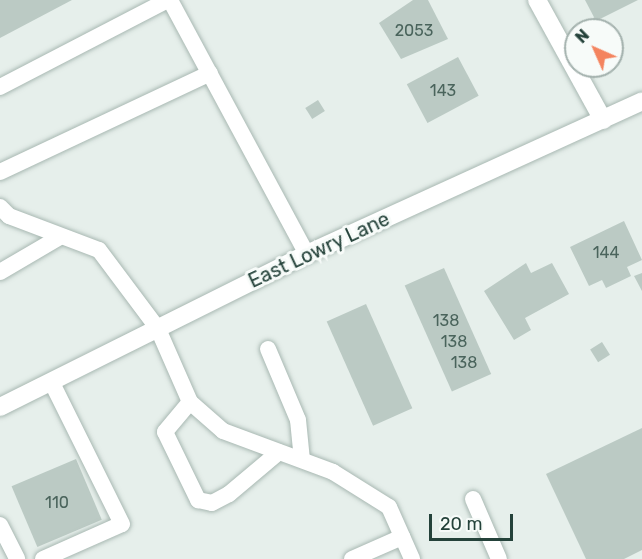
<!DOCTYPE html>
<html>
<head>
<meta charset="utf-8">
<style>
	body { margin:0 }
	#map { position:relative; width:642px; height:559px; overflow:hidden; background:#e6efeb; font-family:Rubik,sans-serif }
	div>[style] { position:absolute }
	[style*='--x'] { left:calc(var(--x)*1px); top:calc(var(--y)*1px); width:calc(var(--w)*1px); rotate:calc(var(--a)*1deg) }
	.building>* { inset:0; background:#bbcac4; transform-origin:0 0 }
	.roads { filter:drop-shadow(0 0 2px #a8b8b2) drop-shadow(0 0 2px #a8b8b2) }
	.lane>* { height:16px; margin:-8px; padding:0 8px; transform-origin:8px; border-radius:8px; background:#fff }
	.street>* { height:18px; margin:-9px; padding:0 9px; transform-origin:9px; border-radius:9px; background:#fff }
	span { translate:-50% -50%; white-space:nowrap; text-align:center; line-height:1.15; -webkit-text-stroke:6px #f7fbf9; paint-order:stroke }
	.number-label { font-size:16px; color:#4a645c }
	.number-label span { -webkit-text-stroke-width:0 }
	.street-label { font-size:20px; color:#24423a }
	.north { position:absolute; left:564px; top:18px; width:60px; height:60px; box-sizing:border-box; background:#f7fbf9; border:2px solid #a3b1ad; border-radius:50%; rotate:315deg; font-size:16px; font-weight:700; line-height:24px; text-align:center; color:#24423a }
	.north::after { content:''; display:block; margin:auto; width:21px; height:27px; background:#f4845f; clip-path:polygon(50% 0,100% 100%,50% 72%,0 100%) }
	.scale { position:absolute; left:429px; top:514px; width:84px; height:27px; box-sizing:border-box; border:3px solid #24423a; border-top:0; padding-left:8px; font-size:18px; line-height:21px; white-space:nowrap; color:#24423a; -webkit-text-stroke:4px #f7fbf9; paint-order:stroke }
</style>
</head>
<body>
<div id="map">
	<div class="building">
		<i style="clip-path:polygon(0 0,72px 0,0 38px)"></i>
		<i style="clip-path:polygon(413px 0,428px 0,448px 39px,401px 59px,379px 23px)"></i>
		<i style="clip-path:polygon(585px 0,638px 0,596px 21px)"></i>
		<i style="left:458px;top:57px;width:44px;height:58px;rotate:62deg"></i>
		<i style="left:318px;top:100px;width:13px;height:15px;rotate:58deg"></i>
		<i style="clip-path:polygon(624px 221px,642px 260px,627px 267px,631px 276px,606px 288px,602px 280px,589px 286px,570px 247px)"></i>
		<i style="clip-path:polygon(526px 263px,531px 273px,552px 263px,569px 294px,525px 318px,531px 330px,514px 340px,484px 291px)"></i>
		<i style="left:444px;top:268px;width:116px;height:43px;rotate:66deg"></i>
		<i style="clip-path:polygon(642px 273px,642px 291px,634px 276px)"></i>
		<i style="left:366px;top:304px;width:114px;height:43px;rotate:66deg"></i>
		<i style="left:602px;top:342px;width:15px;height:14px;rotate:58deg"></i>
		<i style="clip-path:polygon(642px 428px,642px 550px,624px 559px,586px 559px,546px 474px)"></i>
		<i style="left:76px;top:459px;width:66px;height:70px;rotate:67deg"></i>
	</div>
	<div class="roads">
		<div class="lane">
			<i style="--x:170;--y:0;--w:289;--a:61.7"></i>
			<i style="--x:0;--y:87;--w:189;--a:-27.4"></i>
			<i style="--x:0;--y:172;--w:232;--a:-25.2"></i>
			<i style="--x:0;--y:207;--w:13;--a:45"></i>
			<i style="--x:9;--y:216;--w:96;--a:20.7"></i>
			<i style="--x:99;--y:250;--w:99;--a:53.2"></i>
			<i style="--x:158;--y:329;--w:80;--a:66.3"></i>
			<i style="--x:190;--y:402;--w:44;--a:41.3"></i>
			<i style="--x:223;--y:431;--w:117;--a:20.4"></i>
			<i style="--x:333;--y:472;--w:66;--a:32"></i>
			<i style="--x:389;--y:507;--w:57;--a:66.1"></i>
			<i style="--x:0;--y:272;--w:69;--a:-30.3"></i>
			<i style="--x:268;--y:349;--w:77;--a:67.1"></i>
			<i style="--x:298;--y:420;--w:40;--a:84.3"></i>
			<i style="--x:190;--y:402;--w:39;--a:130"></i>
			<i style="--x:165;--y:432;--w:76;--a:64.1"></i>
			<i style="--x:198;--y:500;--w:14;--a:12"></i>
			<i style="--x:212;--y:503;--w:19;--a:-28"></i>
			<i style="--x:229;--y:494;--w:65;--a:-40"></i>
			<i style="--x:473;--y:499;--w:65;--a:66.6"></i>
			<i style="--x:0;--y:525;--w:38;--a:63"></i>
			<i style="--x:43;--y:559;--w:86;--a:-23.9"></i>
			<i style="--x:122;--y:524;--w:157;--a:-116.4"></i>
			<i style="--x:352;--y:559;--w:55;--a:-23.7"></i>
		</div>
		<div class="street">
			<i style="--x:537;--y:0;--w:137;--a:61.2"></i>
			<i style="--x:0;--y:407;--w:343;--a:-26.5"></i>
			<i style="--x:307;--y:254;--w:368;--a:-24.5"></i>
		</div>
	</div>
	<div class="number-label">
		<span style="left:414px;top:31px">2053</span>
		<span style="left:443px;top:91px">143</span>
		<span style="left:606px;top:253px">144</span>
		<span style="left:446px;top:321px">138</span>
		<span style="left:454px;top:342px">138</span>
		<span style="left:464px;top:363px">138</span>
		<span style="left:57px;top:503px">110</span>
	</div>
	<div class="street-label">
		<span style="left:319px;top:250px;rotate:-25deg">East Lowry Lane</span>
	</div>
	<div class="north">N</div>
	<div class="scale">20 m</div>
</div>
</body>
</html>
